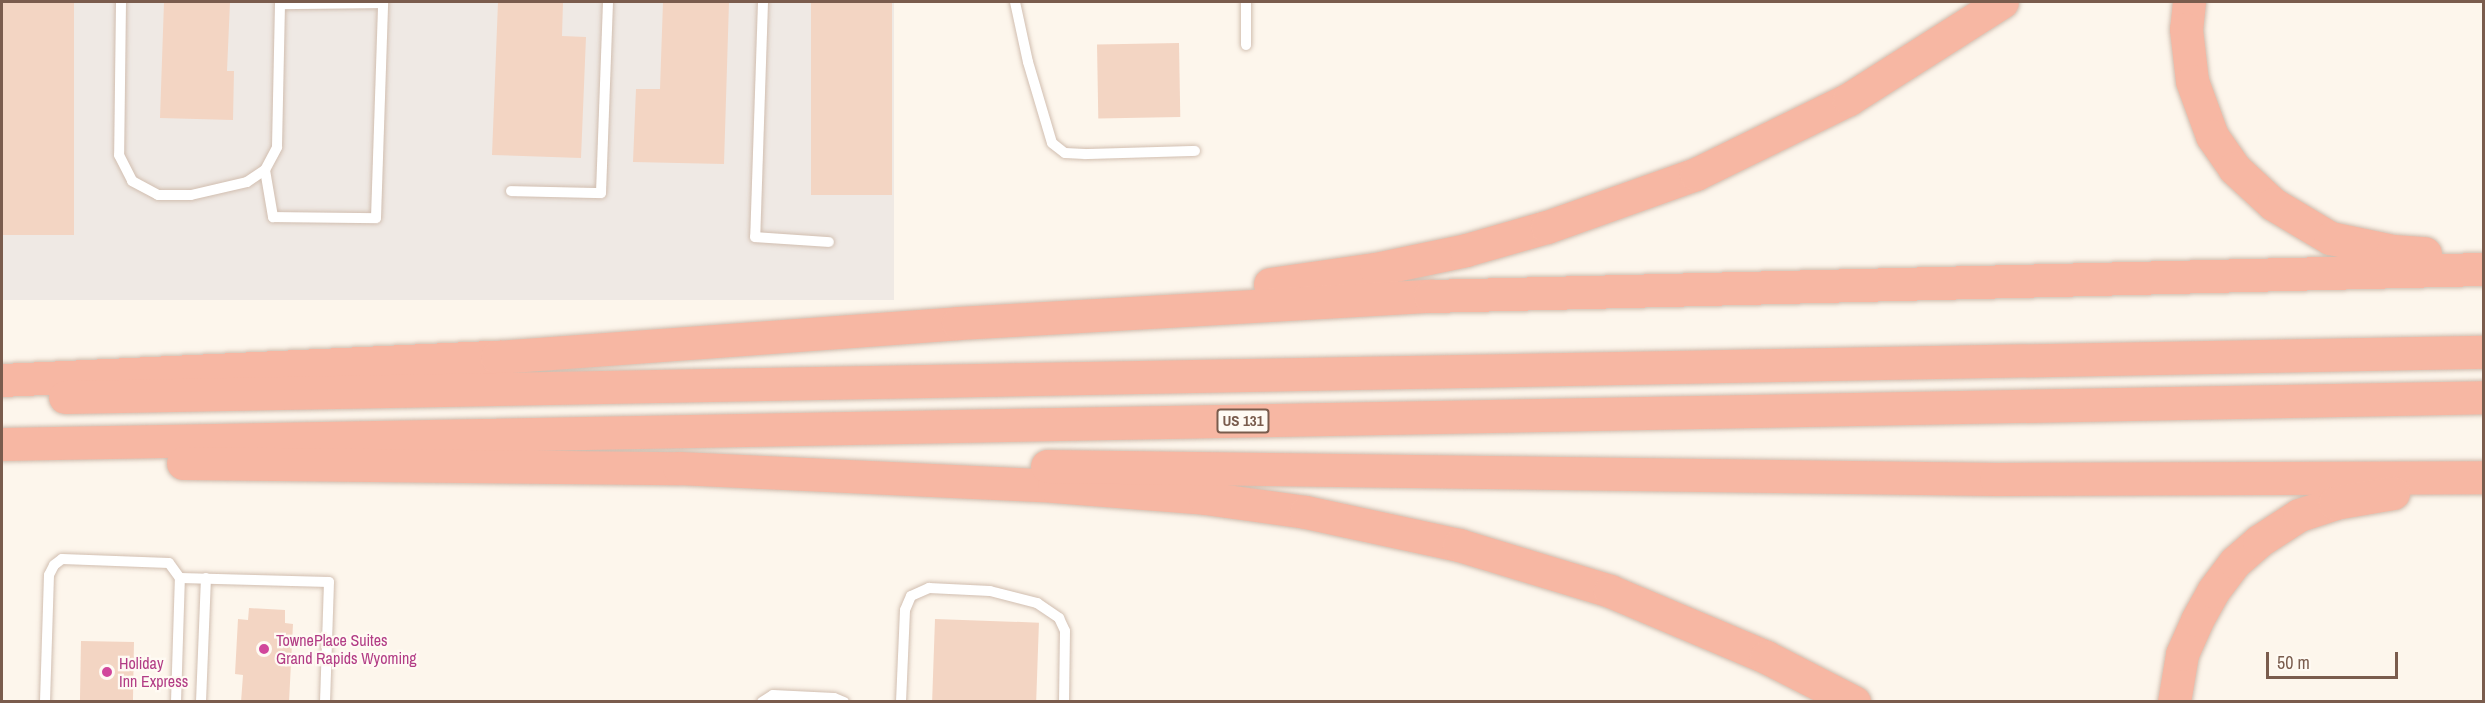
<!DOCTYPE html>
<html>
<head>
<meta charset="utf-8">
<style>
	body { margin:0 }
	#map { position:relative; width:2485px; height:703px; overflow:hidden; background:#fdf6ec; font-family:"Archivo Narrow",sans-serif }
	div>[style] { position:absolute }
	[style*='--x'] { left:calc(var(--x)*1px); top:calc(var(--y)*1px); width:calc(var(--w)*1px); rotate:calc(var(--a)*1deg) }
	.industrial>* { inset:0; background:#efe9e4; transform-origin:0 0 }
	.building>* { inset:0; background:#f3d5c3; transform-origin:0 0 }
	.roads { filter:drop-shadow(0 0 2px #d1beb0) drop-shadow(0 0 2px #d1beb0) }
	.service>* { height:10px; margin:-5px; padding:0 5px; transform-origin:5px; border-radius:5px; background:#fff }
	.motorway>* { height:33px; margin:-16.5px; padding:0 16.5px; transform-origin:16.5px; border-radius:16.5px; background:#f7b7a3 }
	.dots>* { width:16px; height:16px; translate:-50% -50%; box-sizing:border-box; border:3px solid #fffaf3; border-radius:50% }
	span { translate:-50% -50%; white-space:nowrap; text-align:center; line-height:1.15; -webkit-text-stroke:4.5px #fffaf3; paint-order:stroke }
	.shield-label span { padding:2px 4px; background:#fffaf3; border:2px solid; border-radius:4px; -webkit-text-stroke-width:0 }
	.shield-label { font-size:15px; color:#7a5c4d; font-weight:700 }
	.hotel-label { font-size:16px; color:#b23c85 }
	.left { translate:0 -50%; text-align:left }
	.frame { position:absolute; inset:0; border:3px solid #7a5c4d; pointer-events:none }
	.scale { position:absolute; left:2266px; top:652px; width:132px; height:27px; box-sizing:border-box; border:3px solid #7a5c4d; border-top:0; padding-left:8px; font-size:18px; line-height:21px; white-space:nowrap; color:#7a5c4d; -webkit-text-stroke:4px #fffaf3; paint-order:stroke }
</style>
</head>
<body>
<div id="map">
	<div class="industrial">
		<i style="left:2px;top:2px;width:892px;height:298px"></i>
	</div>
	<div class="building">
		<i style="left:2px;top:2px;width:72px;height:233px"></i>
		<i style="clip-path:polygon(164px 2px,230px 2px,227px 71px,234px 71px,233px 120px,160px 118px)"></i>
		<i style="clip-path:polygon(498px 2px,563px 2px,562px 36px,586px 37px,581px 158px,492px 155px)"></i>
		<i style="clip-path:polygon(663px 2px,729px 2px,724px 164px,633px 162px,636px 89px,660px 89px)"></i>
		<i style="left:811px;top:2px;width:81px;height:193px"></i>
		<i style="left:1179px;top:43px;width:74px;height:82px;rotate:89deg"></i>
		<i style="clip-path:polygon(249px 608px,285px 610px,285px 623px,293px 624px,289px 702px,241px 702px,243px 675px,235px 674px,238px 619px,248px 620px)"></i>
		<i style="left:935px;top:619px;width:104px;height:83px;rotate:2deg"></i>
		<i style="left:81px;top:641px;width:53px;height:61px;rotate:1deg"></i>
	</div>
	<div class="roads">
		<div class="service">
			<i style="--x:121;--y:2;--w:153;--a:90.7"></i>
			<i style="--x:119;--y:155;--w:29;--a:63"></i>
			<i style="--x:132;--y:181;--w:30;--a:28"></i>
			<i style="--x:158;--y:195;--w:33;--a:0"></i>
			<i style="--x:191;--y:195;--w:57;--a:-13.1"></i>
			<i style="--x:247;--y:182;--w:22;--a:-34"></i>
			<i style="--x:265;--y:170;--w:26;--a:-62"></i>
			<i style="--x:277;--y:147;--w:145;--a:-88.8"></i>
			<i style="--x:763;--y:2;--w:235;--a:91.9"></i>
			<i style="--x:755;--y:237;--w:74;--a:3.9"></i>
			<i style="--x:1015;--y:2;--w:61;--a:77.8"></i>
			<i style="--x:1028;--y:62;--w:84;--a:73.5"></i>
			<i style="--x:1052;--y:143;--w:16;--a:38"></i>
			<i style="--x:1065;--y:153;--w:20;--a:3"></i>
			<i style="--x:1085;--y:154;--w:110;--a:-1.6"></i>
			<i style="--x:1246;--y:2;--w:43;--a:90"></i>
			<i style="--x:265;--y:170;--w:48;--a:80.3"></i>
			<i style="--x:273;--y:217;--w:103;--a:0.6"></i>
			<i style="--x:376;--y:218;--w:215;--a:-88.1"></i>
			<i style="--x:383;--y:3;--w:103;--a:179.4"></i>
			<i style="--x:511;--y:191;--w:90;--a:1.3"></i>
			<i style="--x:601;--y:193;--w:191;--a:-87.9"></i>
			<i style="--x:45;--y:702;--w:127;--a:-88.2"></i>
			<i style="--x:49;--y:575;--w:11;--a:-63"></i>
			<i style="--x:54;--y:565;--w:10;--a:-37"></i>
			<i style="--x:62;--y:559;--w:107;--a:2.1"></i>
			<i style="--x:169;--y:563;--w:19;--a:54"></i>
			<i style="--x:180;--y:578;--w:149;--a:1.5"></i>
			<i style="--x:329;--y:582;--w:120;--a:91.9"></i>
			<i style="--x:176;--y:702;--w:124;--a:-88.2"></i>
			<i style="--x:201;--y:702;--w:124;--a:-87.7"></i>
			<i style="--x:762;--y:702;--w:13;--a:-32"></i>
			<i style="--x:773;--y:695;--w:61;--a:2.8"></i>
			<i style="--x:834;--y:698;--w:11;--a:22"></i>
			<i style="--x:901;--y:702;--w:92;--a:-87.5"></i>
			<i style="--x:905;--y:610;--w:15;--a:-67"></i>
			<i style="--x:911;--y:596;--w:20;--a:-24"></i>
			<i style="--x:929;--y:588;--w:61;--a:2.8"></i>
			<i style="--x:990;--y:591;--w:49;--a:14.3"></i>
			<i style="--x:1037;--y:603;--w:27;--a:34"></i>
			<i style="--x:1059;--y:618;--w:14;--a:65"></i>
			<i style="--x:1065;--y:631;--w:71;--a:90.8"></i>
		</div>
		<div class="motorway">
			<i style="--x:2189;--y:2;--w:27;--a:96"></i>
			<i style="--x:2186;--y:29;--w:52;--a:83.4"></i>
			<i style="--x:2192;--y:81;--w:59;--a:70"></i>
			<i style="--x:2212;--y:136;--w:39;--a:55"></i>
			<i style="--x:2234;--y:168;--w:53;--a:42.7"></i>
			<i style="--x:2273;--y:204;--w:66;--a:30.8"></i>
			<i style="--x:2330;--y:238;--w:64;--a:11.7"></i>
			<i style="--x:2393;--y:251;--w:32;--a:4"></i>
			<i style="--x:1270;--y:284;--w:107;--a:-8.1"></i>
			<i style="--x:1376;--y:269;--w:92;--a:-11.9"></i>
			<i style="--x:1466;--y:250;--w:84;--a:-15.9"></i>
			<i style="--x:1547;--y:227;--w:158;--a:-19.6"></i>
			<i style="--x:1696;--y:174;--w:170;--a:-26.1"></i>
			<i style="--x:1849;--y:99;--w:181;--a:-32.4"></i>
			<i style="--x:2;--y:380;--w:496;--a:-2.7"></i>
			<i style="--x:497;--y:357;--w:462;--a:-4.2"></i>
			<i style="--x:958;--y:323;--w:473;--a:-3.3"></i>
			<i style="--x:1430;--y:296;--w:1054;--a:-1.47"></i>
			<i style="--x:65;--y:397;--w:2419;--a:-1.07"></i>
			<i style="--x:2;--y:444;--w:2482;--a:-1.08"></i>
			<i style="--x:183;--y:463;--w:496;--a:0.6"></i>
			<i style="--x:679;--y:468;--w:375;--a:2.7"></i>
			<i style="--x:1054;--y:486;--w:151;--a:4.5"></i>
			<i style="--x:1205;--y:498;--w:102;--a:7.9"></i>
			<i style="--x:1306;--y:512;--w:157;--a:12.2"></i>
			<i style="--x:1459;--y:545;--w:158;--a:16.9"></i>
			<i style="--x:1610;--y:591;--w:169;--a:22.9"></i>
			<i style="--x:1766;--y:657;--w:99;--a:27.1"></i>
			<i style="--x:1047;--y:466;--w:949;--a:0.78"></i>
			<i style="--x:1996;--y:479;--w:488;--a:-0.2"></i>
			<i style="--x:2174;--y:702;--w:49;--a:-80.5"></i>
			<i style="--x:2182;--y:654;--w:37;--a:-66"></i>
			<i style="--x:2197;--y:620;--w:33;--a:-61"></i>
			<i style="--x:2213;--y:591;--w:36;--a:-53"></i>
			<i style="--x:2235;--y:562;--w:32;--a:-41"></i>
			<i style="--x:2259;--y:541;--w:48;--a:-33"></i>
			<i style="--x:2299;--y:515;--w:38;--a:-18"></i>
			<i style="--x:2335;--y:503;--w:59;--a:-9.8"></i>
		</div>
	</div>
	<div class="dots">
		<i style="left:264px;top:649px;background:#d1479c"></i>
		<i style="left:107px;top:672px;background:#d1479c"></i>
	</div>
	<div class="shield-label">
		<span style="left:1243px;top:421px">US 131</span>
	</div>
	<div class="hotel-label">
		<span class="left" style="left:276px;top:649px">TownePlace Suites<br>Grand Rapids Wyoming</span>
		<span class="left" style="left:119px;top:672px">Holiday<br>Inn Express</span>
	</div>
	<div class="frame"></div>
	<div class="scale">50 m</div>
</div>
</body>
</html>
